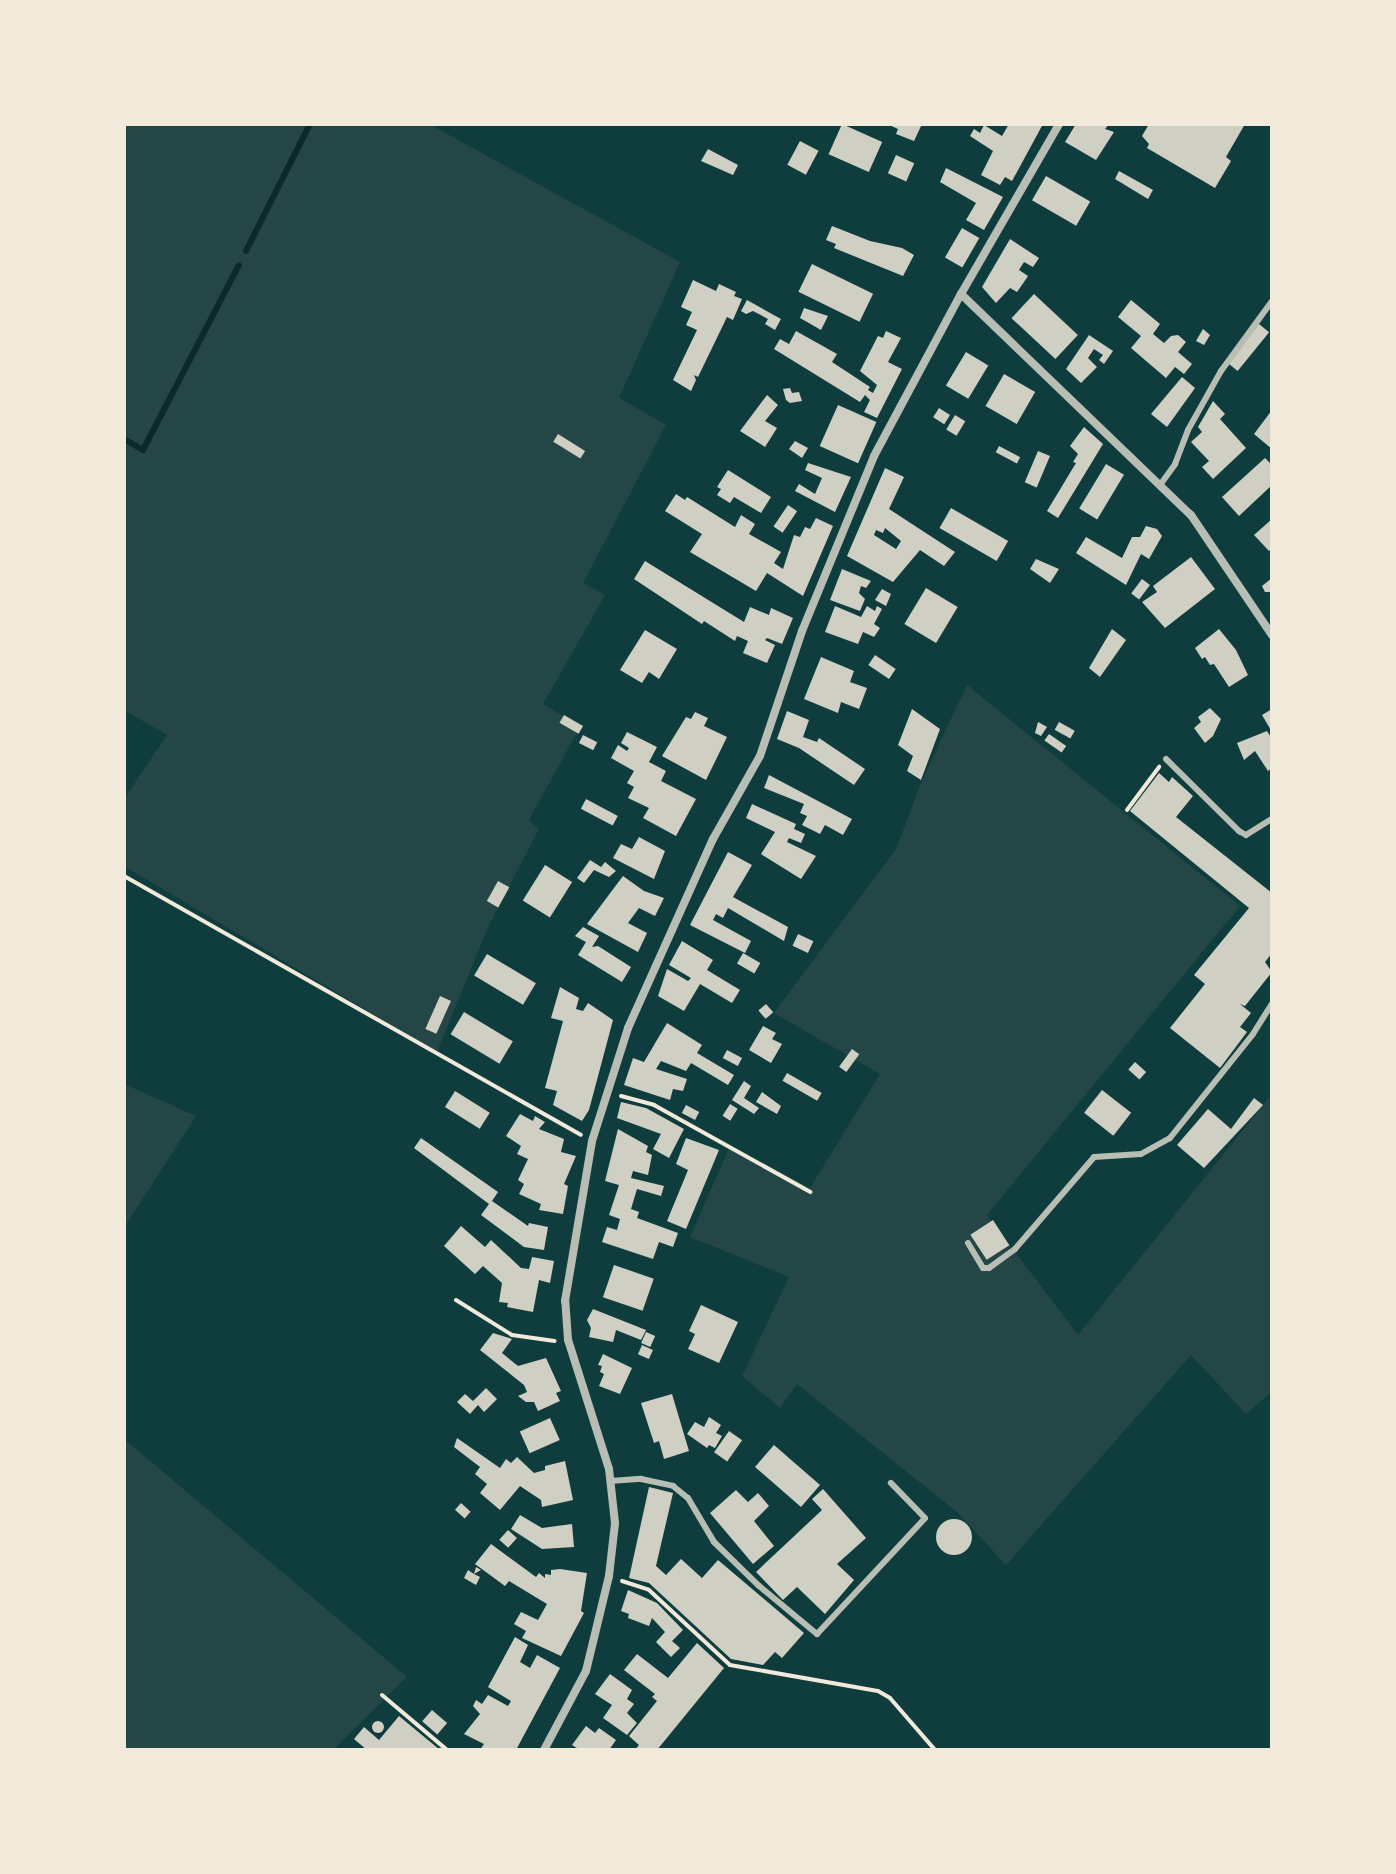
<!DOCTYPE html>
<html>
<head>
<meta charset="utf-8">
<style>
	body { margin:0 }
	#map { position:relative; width:1396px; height:1874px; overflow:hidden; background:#0f3d3e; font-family:Raleway,sans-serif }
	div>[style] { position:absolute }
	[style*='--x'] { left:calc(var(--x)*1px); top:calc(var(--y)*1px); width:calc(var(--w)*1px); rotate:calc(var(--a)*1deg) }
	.green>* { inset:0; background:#244646 }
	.stream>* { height:6px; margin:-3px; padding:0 3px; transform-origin:3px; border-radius:3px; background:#0a2a2b }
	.building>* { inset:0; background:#cfcfc3; transform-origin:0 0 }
	.round { border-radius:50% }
	.path>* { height:4px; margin:-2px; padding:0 2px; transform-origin:2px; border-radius:2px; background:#f1e9da }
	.service>* { height:6px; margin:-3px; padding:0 3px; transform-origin:3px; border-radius:3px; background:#b8beb3 }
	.minor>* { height:8px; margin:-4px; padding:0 4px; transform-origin:4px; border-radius:4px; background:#b8beb3 }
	span { translate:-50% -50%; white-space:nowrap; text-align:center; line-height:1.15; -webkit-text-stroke:7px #f1e9da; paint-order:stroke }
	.frame { position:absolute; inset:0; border:126px solid #f1e9da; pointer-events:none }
</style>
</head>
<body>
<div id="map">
	<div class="green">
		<i style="clip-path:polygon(124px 124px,429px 124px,680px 262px,619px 398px,666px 425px,583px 583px,605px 595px,543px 704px,580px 727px,529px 820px,539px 829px,489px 925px,437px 1052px,124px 866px,124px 799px,167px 735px,124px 710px)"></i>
		<i style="clip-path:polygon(967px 685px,1240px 906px,987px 1215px,1078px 1335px,1272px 1094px,1272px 1392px,1246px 1414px,1191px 1355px,1006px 1565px,957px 1512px,797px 1384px,780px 1408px,742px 1376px,789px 1277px,690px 1237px,730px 1146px,810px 1188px,880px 1074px,774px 1013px,896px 849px,921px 783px)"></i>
		<i style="clip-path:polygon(124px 1084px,196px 1116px,124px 1228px)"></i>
		<i style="clip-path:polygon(124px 1439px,407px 1677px,333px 1750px,124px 1750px)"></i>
	</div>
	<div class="stream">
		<i style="--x:246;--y:251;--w:142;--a:-63.3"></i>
		<i style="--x:124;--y:439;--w:22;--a:30"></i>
		<i style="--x:143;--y:450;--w:208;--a:-62.6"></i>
	</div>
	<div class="building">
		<i style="left:842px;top:124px;width:44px;height:33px;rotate:24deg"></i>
		<i style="clip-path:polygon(887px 124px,922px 124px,914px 141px,896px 134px,898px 129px)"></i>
		<i style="clip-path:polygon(1009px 124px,1043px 124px,1012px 181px,1005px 177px,1000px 185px,981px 175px,993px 151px,970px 136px,974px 129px,980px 133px,984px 125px,1002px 136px)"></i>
		<i style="clip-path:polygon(1076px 124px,1109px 124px,1105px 129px,1114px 132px,1096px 160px,1065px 142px)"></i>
		<i style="clip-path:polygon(1149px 124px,1152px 126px,1245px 124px,1226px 157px,1231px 161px,1215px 188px,1147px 148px,1149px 144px,1142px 136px)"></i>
		<i style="left:800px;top:141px;width:21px;height:27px;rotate:28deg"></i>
		<i style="clip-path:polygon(708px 149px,738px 165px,733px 175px,701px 161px)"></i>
		<i style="left:896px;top:155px;width:20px;height:20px;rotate:24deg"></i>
		<i style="clip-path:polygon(946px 168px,1003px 197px,984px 230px,966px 220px,976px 203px,940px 182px)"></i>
		<i style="clip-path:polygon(1119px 171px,1153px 190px,1148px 199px,1115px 179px)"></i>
		<i style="left:1046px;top:176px;width:51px;height:28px;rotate:30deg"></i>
		<i style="clip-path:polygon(832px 226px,870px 241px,902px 248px,914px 255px,903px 276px,834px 248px,836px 244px,826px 240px)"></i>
		<i style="left:962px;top:228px;width:20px;height:34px;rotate:30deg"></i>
		<i style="clip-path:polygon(1010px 239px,1039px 258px,1033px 267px,1024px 262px,1019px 270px,1028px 276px,1024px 282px,1017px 292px,1010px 288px,996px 303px,982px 287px)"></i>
		<i style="left:812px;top:264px;width:68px;height:31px;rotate:26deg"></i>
		<i style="clip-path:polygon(693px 280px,716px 291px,719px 284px,736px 292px,734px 296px,742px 299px,733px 320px,727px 317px,698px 377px,694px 375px,696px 380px,691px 391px,673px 380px,697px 330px,686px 325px,692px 312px,681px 307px)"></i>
		<i style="left:1034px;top:294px;width:60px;height:33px;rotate:43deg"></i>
		<i style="clip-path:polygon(747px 300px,781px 319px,775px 330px,765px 324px,768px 319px,753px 311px,746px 314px,741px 311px)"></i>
		<i style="clip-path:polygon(1131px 300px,1160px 324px,1153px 334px,1164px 343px,1171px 336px,1178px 335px,1186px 342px,1178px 352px,1192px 364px,1184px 374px,1175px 367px,1166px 378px,1131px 348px,1141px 336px,1118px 317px)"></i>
		<i style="clip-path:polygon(804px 308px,828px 316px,821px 330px,800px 318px)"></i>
		<i style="left:1259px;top:324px;width:13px;height:50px;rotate:39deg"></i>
		<i style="clip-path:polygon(1203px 329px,1210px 335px,1204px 345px,1196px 341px)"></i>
		<i style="clip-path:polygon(796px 331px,837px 354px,832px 362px,870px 387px,868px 390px,873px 393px,877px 385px,860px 371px,878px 336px,883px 338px,886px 331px,901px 338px,888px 362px,902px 369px,877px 418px,864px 412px,870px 400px,865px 395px,860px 402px,774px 349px,780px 339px,789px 344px)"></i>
		<i style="clip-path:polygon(1089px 335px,1113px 351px,1104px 364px,1099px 360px,1103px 355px,1094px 349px,1088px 358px,1097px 367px,1081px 383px,1066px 369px)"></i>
		<i style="left:966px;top:352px;width:26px;height:39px;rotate:31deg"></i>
		<i style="left:1004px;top:374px;width:36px;height:37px;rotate:30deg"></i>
		<i style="clip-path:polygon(1182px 377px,1195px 388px,1167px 427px,1151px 414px)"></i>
		<i style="clip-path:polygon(790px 388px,792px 393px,799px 392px,802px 401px,790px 403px,786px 400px,783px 389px)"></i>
		<i style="clip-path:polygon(767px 395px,778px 405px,765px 421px,777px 428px,765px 447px,740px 431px)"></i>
		<i style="clip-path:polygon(1213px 401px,1225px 414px,1220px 419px,1246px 448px,1213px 479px,1202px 467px,1209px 461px,1191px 442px,1202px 432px,1198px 427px)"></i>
		<i style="left:838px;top:405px;width:42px;height:45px;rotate:24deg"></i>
		<i style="left:939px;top:408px;width:13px;height:11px;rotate:32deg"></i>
		<i style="clip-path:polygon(1272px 410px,1272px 449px,1254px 434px)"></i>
		<i style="left:955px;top:415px;width:12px;height:17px;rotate:31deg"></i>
		<i style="clip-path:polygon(1084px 427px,1103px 444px,1058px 518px,1047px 511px,1076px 463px,1073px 462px,1078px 454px,1070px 446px)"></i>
		<i style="left:558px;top:434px;width:32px;height:9px;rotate:32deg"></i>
		<i style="clip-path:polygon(795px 441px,808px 448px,802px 458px,789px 449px)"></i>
		<i style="left:999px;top:446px;width:24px;height:7px;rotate:28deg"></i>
		<i style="left:1038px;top:451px;width:13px;height:34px;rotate:23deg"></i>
		<i style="clip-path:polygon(1265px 458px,1272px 465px,1272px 485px,1239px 516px,1222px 497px)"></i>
		<i style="clip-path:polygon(808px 463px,851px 477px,835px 512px,795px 491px,799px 484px,815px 494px,822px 478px,805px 470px)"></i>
		<i style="left:1106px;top:464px;width:21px;height:52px;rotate:31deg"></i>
		<i style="clip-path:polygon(evenodd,885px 468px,904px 477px,889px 509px,955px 552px,944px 566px,920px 550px,893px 582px,847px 556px,885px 468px,885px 528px,901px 541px,896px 549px,874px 535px,876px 530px,883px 533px,885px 528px)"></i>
		<i style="clip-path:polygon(728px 470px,771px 497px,761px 513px,734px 497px,730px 503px,717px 495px,721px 489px,717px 487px)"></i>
		<i style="clip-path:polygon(676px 494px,685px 500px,687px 497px,735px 527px,741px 515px,755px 524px,749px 534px,781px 552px,774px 563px,783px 569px,794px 535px,800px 537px,805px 527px,810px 529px,816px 518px,833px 526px,803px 596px,767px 573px,756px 591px,690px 552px,702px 534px,665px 511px)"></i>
		<i style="left:788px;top:505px;width:11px;height:26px;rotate:34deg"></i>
		<i style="left:951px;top:508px;width:66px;height:23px;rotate:30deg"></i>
		<i style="clip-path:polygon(1272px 519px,1272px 548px,1269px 551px,1254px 535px)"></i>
		<i style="clip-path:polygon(1146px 526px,1157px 529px,1162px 536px,1149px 559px,1141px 554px,1126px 585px,1076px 553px,1086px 537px,1122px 558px,1132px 537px,1140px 537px)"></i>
		<i style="clip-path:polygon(1191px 557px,1215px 589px,1165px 628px,1142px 602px,1157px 592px,1153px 586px)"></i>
		<i style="clip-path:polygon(1036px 559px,1059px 569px,1050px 583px,1030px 569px)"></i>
		<i style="clip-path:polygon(645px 561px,744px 622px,750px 607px,769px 615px,771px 608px,793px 618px,782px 644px,767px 638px,765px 640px,775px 645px,767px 663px,743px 653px,748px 641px,737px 636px,735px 641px,704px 621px,702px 624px,634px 579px)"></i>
		<i style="clip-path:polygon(842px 569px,871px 581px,866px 588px,861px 586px,859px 593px,865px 599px,860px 611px,830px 600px)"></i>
		<i style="clip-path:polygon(1272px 578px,1272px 592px,1265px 592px,1262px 586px)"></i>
		<i style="left:1142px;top:579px;width:10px;height:18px;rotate:37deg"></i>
		<i style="left:926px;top:588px;width:37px;height:42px;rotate:31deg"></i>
		<i style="clip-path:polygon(882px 589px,891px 594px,886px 606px,875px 600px)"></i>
		<i style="clip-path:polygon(835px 606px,861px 617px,867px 606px,875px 611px,877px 606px,882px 609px,874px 624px,880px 628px,874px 637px,863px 632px,858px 644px,825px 632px)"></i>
		<i style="clip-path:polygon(1112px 629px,1126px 640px,1100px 677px,1089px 668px)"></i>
		<i style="clip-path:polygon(1219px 629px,1236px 650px,1248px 675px,1229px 687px,1214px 664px,1210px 665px,1205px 657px,1202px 659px,1195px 648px)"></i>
		<i style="clip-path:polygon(645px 630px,677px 649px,659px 679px,649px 672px,642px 683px,620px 670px)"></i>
		<i style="left:875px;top:655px;width:25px;height:12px;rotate:34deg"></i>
		<i style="clip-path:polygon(821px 657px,854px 671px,850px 682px,867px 688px,859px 709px,841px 702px,838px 713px,804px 699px)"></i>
		<i style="clip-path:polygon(1210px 708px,1221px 719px,1213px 736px,1205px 743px,1194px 728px,1201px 722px,1198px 717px)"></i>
		<i style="clip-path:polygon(912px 709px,940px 729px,921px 780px,907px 771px,913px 756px,898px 745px)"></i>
		<i style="clip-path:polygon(1272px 709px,1272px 732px,1262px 715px)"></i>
		<i style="clip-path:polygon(787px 711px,809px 720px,803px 737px,817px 742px,819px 738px,865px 769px,854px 785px,799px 748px,777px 739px)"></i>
		<i style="clip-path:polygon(695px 712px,708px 718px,704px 726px,727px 737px,706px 780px,662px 756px,686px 717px,691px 719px)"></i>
		<i style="left:564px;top:715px;width:22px;height:9px;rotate:30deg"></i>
		<i style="clip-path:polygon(1038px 722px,1047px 727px,1041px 736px,1035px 733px)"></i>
		<i style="left:1059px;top:722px;width:18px;height:9px;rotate:29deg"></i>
		<i style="clip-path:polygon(1267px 731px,1272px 739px,1272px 768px,1268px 771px,1255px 751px,1244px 760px,1237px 743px)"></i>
		<i style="clip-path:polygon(627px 732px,657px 747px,649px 762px,666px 771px,661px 781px,696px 799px,676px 836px,643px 818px,649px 808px,628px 798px,634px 787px,627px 783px,634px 771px,611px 758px,618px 745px,627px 751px,629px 748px,621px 743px)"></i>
		<i style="left:1049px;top:734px;width:21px;height:8px;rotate:35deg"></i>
		<i style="left:583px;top:735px;width:16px;height:9px;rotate:27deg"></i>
		<i style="clip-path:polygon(1159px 773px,1169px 782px,1172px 777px,1193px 796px,1176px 817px,1272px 893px,1272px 953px,1265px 962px,1272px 972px,1245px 1006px,1240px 1004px,1251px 1013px,1240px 1027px,1247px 1032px,1220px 1068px,1170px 1028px,1205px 984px,1194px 975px,1249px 908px,1130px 811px)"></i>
		<i style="clip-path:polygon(769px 775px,852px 819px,843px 835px,825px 825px,820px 834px,802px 825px,807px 816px,800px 813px,804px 804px,764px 788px)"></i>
		<i style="left:586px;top:799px;width:36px;height:11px;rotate:28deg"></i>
		<i style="clip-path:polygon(752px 804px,796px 824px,794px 829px,805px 834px,801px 843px,789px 838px,787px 842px,816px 856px,801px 879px,761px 854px,775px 832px,746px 818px)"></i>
		<i style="clip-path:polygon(639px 837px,665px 851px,654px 879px,613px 858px,621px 844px,632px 849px)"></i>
		<i style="clip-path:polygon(728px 852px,752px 865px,733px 897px,788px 927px,784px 941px,728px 908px,723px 918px,716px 914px,713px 920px,751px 941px,745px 953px,690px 925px)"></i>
		<i style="clip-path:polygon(590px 860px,601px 867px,605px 862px,616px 871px,609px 877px,594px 870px,584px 883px,577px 878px)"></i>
		<i style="left:545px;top:865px;width:32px;height:42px;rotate:32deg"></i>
		<i style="clip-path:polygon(623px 876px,644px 891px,664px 898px,655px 916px,639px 908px,628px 923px,647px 933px,638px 952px,587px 924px)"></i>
		<i style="left:498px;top:881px;width:13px;height:23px;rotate:29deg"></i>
		<i style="clip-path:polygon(583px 927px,599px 936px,592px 947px,598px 946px,631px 967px,622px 982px,578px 955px,586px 942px,575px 936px)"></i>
		<i style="left:798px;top:934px;width:17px;height:13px;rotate:25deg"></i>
		<i style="clip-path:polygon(682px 941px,713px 960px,707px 970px,740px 990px,732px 1003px,700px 984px,684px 1011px,658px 996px,667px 969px,688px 981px,691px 978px,669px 965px)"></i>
		<i style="left:743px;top:953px;width:20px;height:12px;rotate:30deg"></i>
		<i style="left:487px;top:954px;width:57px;height:25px;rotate:31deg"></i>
		<i style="clip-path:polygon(560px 987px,579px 998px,576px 1009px,583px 1011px,588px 1003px,613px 1020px,589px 1110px,582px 1121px,553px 1105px,557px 1091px,545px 1088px,563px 1021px,551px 1018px)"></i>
		<i style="left:440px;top:996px;width:12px;height:36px;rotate:24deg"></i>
		<i style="left:766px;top:1004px;width:11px;height:10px;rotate:49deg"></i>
		<i style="left:464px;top:1012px;width:57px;height:26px;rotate:31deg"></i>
		<i style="clip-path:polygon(667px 1023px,702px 1045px,697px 1053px,734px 1075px,728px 1085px,691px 1063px,686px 1071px,661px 1061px,656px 1069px,687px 1079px,683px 1091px,673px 1089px,670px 1100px,624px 1085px,633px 1058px,644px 1062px)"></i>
		<i style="clip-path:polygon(763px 1026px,776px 1033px,772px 1039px,782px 1044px,771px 1063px,749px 1050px)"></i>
		<i style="left:852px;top:1049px;width:9px;height:22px;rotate:36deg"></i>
		<i style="left:727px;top:1050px;width:17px;height:9px;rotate:28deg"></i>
		<i style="left:1135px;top:1062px;width:15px;height:10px;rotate:42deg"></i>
		<i style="left:787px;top:1073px;width:40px;height:9px;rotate:30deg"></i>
		<i style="clip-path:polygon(744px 1081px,751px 1086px,744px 1098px,759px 1108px,754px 1114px,732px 1100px)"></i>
		<i style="left:1102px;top:1090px;width:37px;height:29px;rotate:38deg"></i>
		<i style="left:455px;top:1091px;width:41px;height:19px;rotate:32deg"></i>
		<i style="clip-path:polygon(762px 1092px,781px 1106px,777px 1114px,756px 1102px)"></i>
		<i style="clip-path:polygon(1254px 1098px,1263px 1105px,1204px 1168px,1177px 1145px,1208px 1109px,1231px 1129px)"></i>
		<i style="clip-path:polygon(621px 1102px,646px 1108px,684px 1129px,669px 1158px,653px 1149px,661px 1134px,617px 1118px)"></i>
		<i style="left:730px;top:1104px;width:9px;height:14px;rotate:32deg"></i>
		<i style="left:686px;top:1105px;width:15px;height:9px;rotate:28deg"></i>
		<i style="clip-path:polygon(520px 1114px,533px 1121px,535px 1116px,545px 1122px,539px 1129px,564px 1139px,561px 1152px,576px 1156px,564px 1184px,568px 1186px,563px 1214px,539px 1210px,541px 1204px,519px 1194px,524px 1184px,518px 1180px,528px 1159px,517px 1154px,521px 1146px,506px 1136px)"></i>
		<i style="clip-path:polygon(618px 1129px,648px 1146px,646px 1152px,652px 1155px,648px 1175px,633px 1171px,631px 1178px,664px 1186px,661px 1196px,637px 1189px,631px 1209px,639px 1212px,637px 1218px,678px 1233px,673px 1247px,659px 1242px,653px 1259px,602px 1242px,607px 1227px,617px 1230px,620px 1219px,609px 1215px,619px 1185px,605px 1181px)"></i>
		<i style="clip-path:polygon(421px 1138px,498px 1192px,492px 1201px,528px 1226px,529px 1223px,548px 1227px,544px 1250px,524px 1247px,481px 1215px,489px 1204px,414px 1148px)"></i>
		<i style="clip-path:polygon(686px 1138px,719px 1150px,686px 1229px,667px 1221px,688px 1170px,676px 1164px)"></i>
		<i style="left:993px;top:1220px;width:30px;height:27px;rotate:57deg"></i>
		<i style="clip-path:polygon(461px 1226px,485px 1247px,491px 1240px,521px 1268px,529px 1269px,532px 1257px,554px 1261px,550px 1283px,539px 1280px,533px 1312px,507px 1307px,508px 1303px,499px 1302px,502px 1283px,483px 1266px,475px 1274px,444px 1246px)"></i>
		<i style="left:614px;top:1265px;width:42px;height:34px;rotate:19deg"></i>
		<i style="clip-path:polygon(701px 1305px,738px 1322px,719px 1363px,688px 1349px,695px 1334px,689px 1331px)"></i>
		<i style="clip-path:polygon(593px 1309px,646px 1330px,641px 1340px,616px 1330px,613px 1342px,589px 1337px,591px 1328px,587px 1320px)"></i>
		<i style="left:646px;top:1332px;width:10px;height:12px;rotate:24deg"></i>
		<i style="clip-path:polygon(493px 1333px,512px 1339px,502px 1353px,518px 1366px,546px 1358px,561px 1391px,556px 1393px,560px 1401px,538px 1411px,534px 1402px,526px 1402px,518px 1396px,527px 1392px,524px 1385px,480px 1350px)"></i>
		<i style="left:642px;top:1345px;width:12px;height:10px;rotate:24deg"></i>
		<i style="clip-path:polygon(603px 1354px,632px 1368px,620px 1394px,599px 1386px,604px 1374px,600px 1372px,602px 1366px,598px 1365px)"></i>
		<i style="clip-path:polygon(486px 1388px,497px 1399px,484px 1412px,478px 1405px,470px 1414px,457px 1402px,465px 1394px,473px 1401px)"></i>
		<i style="clip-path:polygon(672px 1394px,689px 1451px,664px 1459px,659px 1441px,654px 1443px,641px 1403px)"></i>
		<i style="clip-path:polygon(709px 1417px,721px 1425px,716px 1433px,722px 1436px,715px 1448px,709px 1445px,707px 1448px,687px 1434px,695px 1422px,704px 1427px)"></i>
		<i style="left:550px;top:1418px;width:24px;height:33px;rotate:66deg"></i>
		<i style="left:729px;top:1431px;width:16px;height:26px;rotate:35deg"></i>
		<i style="clip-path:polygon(457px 1438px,500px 1468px,506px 1459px,511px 1463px,517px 1457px,534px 1473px,545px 1470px,545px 1466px,565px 1461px,573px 1500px,542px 1507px,541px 1500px,520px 1486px,500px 1510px,480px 1493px,487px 1484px,475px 1474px,480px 1467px,454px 1447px)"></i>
		<i style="left:774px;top:1445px;width:61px;height:29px;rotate:41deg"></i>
		<i style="clip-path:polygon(649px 1487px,673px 1493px,656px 1566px,666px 1575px,681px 1559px,702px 1578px,718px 1560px,804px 1633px,782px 1658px,775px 1652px,763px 1665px,731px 1659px,649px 1583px,629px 1578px)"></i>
		<i style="clip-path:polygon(823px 1489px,866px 1538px,837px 1564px,854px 1580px,825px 1614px,797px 1587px,783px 1600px,756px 1572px,822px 1510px,812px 1499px)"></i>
		<i style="clip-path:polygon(736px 1490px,748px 1502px,758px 1493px,769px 1506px,754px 1521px,774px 1546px,753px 1564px,710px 1513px)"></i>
		<i style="left:461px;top:1503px;width:13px;height:9px;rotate:42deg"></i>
		<i style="clip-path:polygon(520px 1515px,542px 1528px,572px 1524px,574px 1547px,542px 1549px,511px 1529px)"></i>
		<i class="round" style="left:936px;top:1519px;width:36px;height:36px"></i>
		<i style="left:508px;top:1530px;width:12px;height:13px;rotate:42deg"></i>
		<i style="clip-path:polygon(491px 1544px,536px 1577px,539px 1573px,545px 1578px,545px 1574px,551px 1575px,551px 1570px,560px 1569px,587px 1573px,581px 1611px,584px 1613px,561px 1656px,522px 1638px,526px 1631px,514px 1624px,521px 1612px,538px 1620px,547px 1604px,509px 1581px,505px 1586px,475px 1564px)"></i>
		<i style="clip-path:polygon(476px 1567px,481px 1570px,474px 1574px,480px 1577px,476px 1585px,464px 1578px,468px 1570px,474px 1574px)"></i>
		<i style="clip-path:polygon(628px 1590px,657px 1603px,683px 1630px,672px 1641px,680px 1648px,671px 1657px,656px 1642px,665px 1632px,652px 1618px,649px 1626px,628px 1618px,629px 1614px,621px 1611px)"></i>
		<i style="clip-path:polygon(515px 1637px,528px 1645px,520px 1662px,530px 1668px,537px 1655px,560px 1668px,516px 1750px,480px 1750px,484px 1744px,464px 1734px,480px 1714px,473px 1706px,476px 1700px,482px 1704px,488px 1695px,508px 1706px,511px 1701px,488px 1687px)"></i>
		<i style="clip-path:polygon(697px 1643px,724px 1668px,657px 1750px,635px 1750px,639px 1745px,629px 1736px,657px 1701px,652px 1697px,655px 1694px,624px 1670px,637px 1654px,668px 1678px)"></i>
		<i style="clip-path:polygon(610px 1674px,632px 1690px,627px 1699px,634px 1704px,627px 1713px,637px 1723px,627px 1735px,603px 1718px,612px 1705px,595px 1694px)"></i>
		<i style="left:432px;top:1710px;width:20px;height:15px;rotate:41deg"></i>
		<i style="clip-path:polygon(399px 1716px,440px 1750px,367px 1750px,354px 1739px,364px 1727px,379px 1740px)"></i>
		<i class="round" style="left:372px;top:1721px;width:12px;height:12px"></i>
		<i style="clip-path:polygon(586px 1726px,595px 1733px,599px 1728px,616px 1740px,609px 1750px,580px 1750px,572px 1745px)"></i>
	</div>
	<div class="path">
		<i style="--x:1127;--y:810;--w:54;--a:-53.3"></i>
		<i style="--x:124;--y:876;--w:525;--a:29.54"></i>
		<i style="--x:621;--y:1096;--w:34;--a:15"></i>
		<i style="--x:654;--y:1105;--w:179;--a:29.1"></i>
		<i style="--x:456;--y:1300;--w:66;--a:32"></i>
		<i style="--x:512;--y:1335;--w:43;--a:7.9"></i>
		<i style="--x:622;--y:1581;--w:28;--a:18"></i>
		<i style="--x:649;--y:1590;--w:110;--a:42.8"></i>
		<i style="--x:730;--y:1665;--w:150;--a:10"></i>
		<i style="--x:878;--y:1691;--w:14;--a:30"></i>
		<i style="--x:890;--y:1698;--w:69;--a:49.1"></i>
		<i style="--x:382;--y:1695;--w:85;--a:40.2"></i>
	</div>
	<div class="service">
		<i style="--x:1160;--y:485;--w:26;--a:-54"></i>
		<i style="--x:1175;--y:464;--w:36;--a:-69"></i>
		<i style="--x:1188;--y:430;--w:68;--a:-60.8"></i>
		<i style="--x:1221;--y:371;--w:87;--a:-53.9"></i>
		<i style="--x:1166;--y:759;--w:103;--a:44.6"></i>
		<i style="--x:1239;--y:831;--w:8;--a:30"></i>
		<i style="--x:1246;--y:835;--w:31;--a:-32"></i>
		<i style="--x:968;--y:1243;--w:29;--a:59"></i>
		<i style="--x:983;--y:1268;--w:6;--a:0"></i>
		<i style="--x:989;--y:1268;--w:32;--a:-36"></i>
		<i style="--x:1015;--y:1249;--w:121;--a:-49.3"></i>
		<i style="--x:1094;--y:1157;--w:47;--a:-3.7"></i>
		<i style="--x:1141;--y:1154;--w:33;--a:-29"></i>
		<i style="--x:1170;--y:1138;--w:133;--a:-51.4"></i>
		<i style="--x:1253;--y:1034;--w:36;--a:-58"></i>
		<i style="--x:610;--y:1481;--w:31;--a:-4"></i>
		<i style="--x:641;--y:1479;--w:33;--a:12"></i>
		<i style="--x:673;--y:1486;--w:19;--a:39"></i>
		<i style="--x:688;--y:1498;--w:51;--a:59.4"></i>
		<i style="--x:714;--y:1542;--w:62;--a:44.3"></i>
		<i style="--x:758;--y:1585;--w:77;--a:39.7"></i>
		<i style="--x:817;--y:1634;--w:158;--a:-47"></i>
		<i style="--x:925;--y:1518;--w:49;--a:-134.2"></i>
	</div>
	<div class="minor">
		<i style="--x:961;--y:294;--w:319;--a:43.9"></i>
		<i style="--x:1191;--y:515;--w:145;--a:56"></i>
		<i style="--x:544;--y:1750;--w:89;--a:-62"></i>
		<i style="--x:586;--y:1671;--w:98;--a:-76.4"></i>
		<i style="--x:609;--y:1576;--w:53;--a:-83.5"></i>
		<i style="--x:615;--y:1523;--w:54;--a:-96.3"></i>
		<i style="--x:609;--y:1469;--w:135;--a:-107.6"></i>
		<i style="--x:568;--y:1340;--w:39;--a:-94"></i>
		<i style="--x:565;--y:1301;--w:162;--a:-80.4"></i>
		<i style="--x:592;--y:1141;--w:119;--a:-72.3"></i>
		<i style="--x:628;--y:1028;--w:207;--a:-65.8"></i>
		<i style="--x:713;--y:839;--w:95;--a:-60.5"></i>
		<i style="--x:760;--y:756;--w:132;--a:-71.4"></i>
		<i style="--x:802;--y:631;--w:189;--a:-67.6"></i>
		<i style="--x:874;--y:456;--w:184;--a:-61.8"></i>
		<i style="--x:961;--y:294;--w:196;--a:-60"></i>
	</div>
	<div class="frame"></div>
</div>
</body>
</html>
